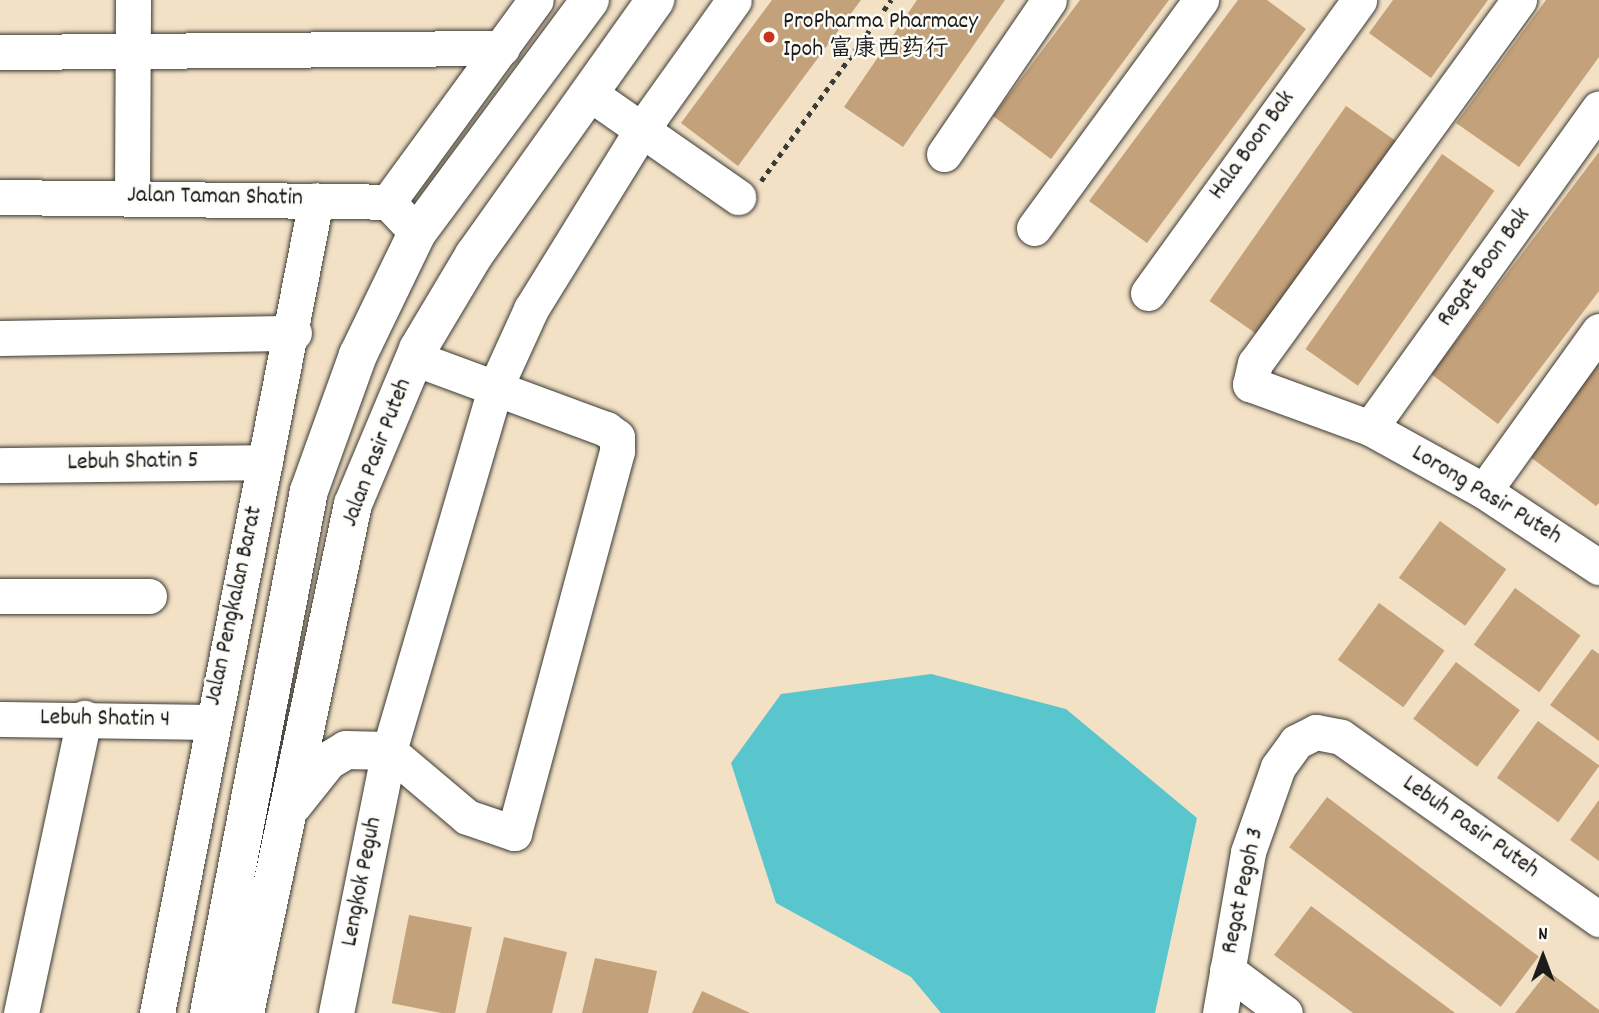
<!DOCTYPE html>
<html>
<head>
<meta charset="utf-8">
<style>
	body { margin:0 }
	#map { position:relative; width:1599px; height:1013px; overflow:hidden; background:#f2e1c5; font-family:Dekko,"LXGW WenKai TC",sans-serif }
	div>[style] { position:absolute }
	[style*='--x'] { left:calc(var(--x)*1px); top:calc(var(--y)*1px); width:calc(var(--w)*1px); rotate:calc(var(--a)*1deg) }
	.water>* { inset:0; background:#59c6ce }
	.building>* { inset:0; background:#c3a17a; transform-origin:0 0 }
	.path>* { height:4.5px; margin-top:-2.25px; transform-origin:0; background:repeating-linear-gradient(90deg,#3c3a35 0 5px,transparent 0 10px) }
	.roads { filter:drop-shadow(0 0 2px #3c3a35) drop-shadow(0 0 2px #3c3a35) }
	.minor>* { height:35px; margin:-17.5px; padding:0 17.5px; transform-origin:17.5px; border-radius:17.5px; background:#fff }
	.major>* { height:38px; margin:-19px; padding:0 19px; transform-origin:19px; border-radius:19px; background:#fff }
	.dots>* { width:19px; height:19px; translate:-50% -50%; box-sizing:border-box; border:4px solid #fdfcf7; border-radius:50% }
	span { translate:-50% -50%; white-space:nowrap; text-align:center; line-height:1.15; -webkit-text-stroke:5px #fdfcf7; paint-order:stroke }
	.poi-label { font-size:24px; color:#1c1c1c }
	.left { translate:0 -50%; text-align:left }
	.street-label { font-size:24px; color:#1c1c1c }
	.north { position:absolute; left:1508px; top:922px; width:70px; height:70px; -webkit-text-stroke:5px #fdfcf7; paint-order:stroke; rotate:0deg; font-size:19px; font-weight:700; line-height:28px; text-align:center; color:#1c1c1c }
	.north::after { content:''; display:block; margin:auto; width:24px; height:32px; background:#1c1c1c; clip-path:polygon(50% 0,100% 100%,50% 72%,0 100%) }
</style>
</head>
<body>
<div id="map">
	<div class="water">
		<i style="clip-path:polygon(931px 674px,1066px 709px,1197px 818px,1155px 1013px,941px 1013px,911px 977px,776px 903px,731px 763px,781px 694px)"></i>
	</div>
	<div class="building">
		<i style="clip-path:polygon(772px 0,861px 0,738px 166px,681px 123px)"></i>
		<i style="clip-path:polygon(917px 0,1005px 0,903px 147px,844px 107px)"></i>
		<i style="clip-path:polygon(1080px 0,1169px 0,1051px 159px,993px 116px)"></i>
		<i style="clip-path:polygon(1238px 0,1267px 0,1306px 29px,1147px 243px,1089px 201px)"></i>
		<i style="clip-path:polygon(1393px 0,1488px 0,1431px 78px,1369px 33px)"></i>
		<i style="clip-path:polygon(1546px 0,1599px 0,1599px 57px,1519px 167px,1456px 123px)"></i>
		<i style="left:1346px;top:106px;width:64px;height:238px;rotate:35deg"></i>
		<i style="clip-path:polygon(1599px 152px,1599px 291px,1498px 424px,1431px 374px)"></i>
		<i style="left:1442px;top:154px;width:64px;height:238px;rotate:35deg"></i>
		<i style="clip-path:polygon(1599px 363px,1599px 503px,1596px 506px,1529px 456px)"></i>
		<i style="left:1440px;top:521px;width:82px;height:70px;rotate:36deg"></i>
		<i style="left:1515px;top:588px;width:81px;height:70px;rotate:36deg"></i>
		<i style="left:1379px;top:603px;width:81px;height:70px;rotate:36deg"></i>
		<i style="clip-path:polygon(1592px 649px,1599px 654px,1599px 741px,1550px 705px)"></i>
		<i style="left:1456px;top:662px;width:80px;height:71px;rotate:37deg"></i>
		<i style="left:1538px;top:721px;width:76px;height:70px;rotate:36deg"></i>
		<i style="left:1327px;top:797px;width:265px;height:63px;rotate:37deg"></i>
		<i style="clip-path:polygon(1599px 800px,1599px 861px,1570px 840px)"></i>
		<i style="clip-path:polygon(1311px 906px,1455px 1013px,1353px 1013px,1274px 955px)"></i>
		<i style="left:409px;top:915px;width:64px;height:90px;rotate:11deg"></i>
		<i style="clip-path:polygon(504px 937px,567px 952px,552px 1013px,486px 1013px)"></i>
		<i style="clip-path:polygon(595px 958px,657px 971px,648px 1013px,582px 1013px)"></i>
		<i style="clip-path:polygon(1548px 971px,1599px 1010px,1599px 1013px,1515px 1013px)"></i>
		<i style="clip-path:polygon(702px 991px,750px 1013px,692px 1013px)"></i>
	</div>
	<div class="path">
		<i style="--x:761;--y:181;--w:223;--a:-54.3"></i>
	</div>
	<div class="roads">
		<div class="minor">
			<i style="--x:1519;--y:0;--w:449;--a:126"></i>
			<i style="--x:1255;--y:363;--w:22;--a:103"></i>
			<i style="--x:1250;--y:384;--w:128;--a:20.1"></i>
			<i style="--x:1370;--y:428;--w:130;--a:28.9"></i>
			<i style="--x:1484;--y:491;--w:138;--a:33.5"></i>
			<i style="--x:0;--y:52;--w:502;--a:-0.46"></i>
			<i style="--x:589;--y:93;--w:182;--a:34.9"></i>
			<i style="--x:944;--y:154;--w:186;--a:-55.7"></i>
			<i style="--x:132;--y:196;--w:196;--a:-89.7"></i>
			<i style="--x:0;--y:197;--w:388;--a:0.7"></i>
			<i style="--x:388;--y:202;--w:42;--a:46.9"></i>
			<i style="--x:388;--y:202;--w:250;--a:-53.8"></i>
			<i style="--x:1034;--y:228;--w:283;--a:-53.8"></i>
			<i style="--x:1148;--y:293;--w:361;--a:-54.2"></i>
			<i style="--x:0;--y:338;--w:294;--a:-1"></i>
			<i style="--x:1370;--y:428;--w:393;--a:-54.4"></i>
			<i style="--x:0;--y:465;--w:265;--a:-0.6"></i>
			<i style="--x:1484;--y:491;--w:197;--a:-54.3"></i>
			<i style="--x:0;--y:596;--w:149;--a:0"></i>
			<i style="--x:0;--y:719;--w:211;--a:0.8"></i>
			<i style="--x:389;--y:751;--w:102;--a:40.2"></i>
			<i style="--x:467;--y:817;--w:50;--a:18.8"></i>
			<i style="--x:514;--y:833;--w:396;--a:-74.9"></i>
			<i style="--x:617;--y:451;--w:14;--a:-90"></i>
			<i style="--x:617;--y:437;--w:14;--a:-144"></i>
			<i style="--x:606;--y:429;--w:205;--a:-159.7"></i>
			<i style="--x:1227;--y:970;--w:72;--a:36.6"></i>
			<i style="--x:21;--y:1013;--w:302;--a:-77.9"></i>
			<i style="--x:157;--y:1013;--w:828;--a:-78.93"></i>
			<i style="--x:336;--y:1013;--w:267;--a:-78.6"></i>
			<i style="--x:389;--y:751;--w:378;--a:-73.7"></i>
			<i style="--x:495;--y:388;--w:87;--a:-65.5"></i>
			<i style="--x:531;--y:309;--w:211;--a:-58.3"></i>
			<i style="--x:642;--y:129;--w:158;--a:-54.5"></i>
			<i style="--x:1220;--y:1013;--w:163;--a:-80.1"></i>
			<i style="--x:1248;--y:852;--w:90;--a:-70.6"></i>
			<i style="--x:1278;--y:767;--w:31;--a:-54"></i>
			<i style="--x:1296;--y:742;--w:22;--a:-27"></i>
			<i style="--x:1316;--y:732;--w:25;--a:11"></i>
			<i style="--x:1341;--y:737;--w:316;--a:35.2"></i>
		</div>
		<div class="major">
			<i style="--x:293;--y:805;--w:56;--a:-51.5"></i>
			<i style="--x:328;--y:761;--w:21;--a:-31"></i>
			<i style="--x:346;--y:750;--w:43;--a:1.3"></i>
			<i style="--x:209;--y:1013;--w:531;--a:-79.16"></i>
			<i style="--x:309;--y:491;--w:145;--a:-70.2"></i>
			<i style="--x:358;--y:355;--w:136;--a:-64.2"></i>
			<i style="--x:417;--y:233;--w:290;--a:-53.4"></i>
			<i style="--x:245;--y:1013;--w:520;--a:-78.02"></i>
			<i style="--x:353;--y:504;--w:168;--a:-67.2"></i>
			<i style="--x:418;--y:349;--w:109;--a:-59.2"></i>
			<i style="--x:474;--y:255;--w:313;--a:-54.6"></i>
		</div>
	</div>
	<div class="dots">
		<i style="left:769px;top:37px;background:#c8321e"></i>
	</div>
	<div class="poi-label">
		<span class="left" style="left:783px;top:37px">ProPharma Pharmacy<br>Ipoh 富康西药行</span>
	</div>
	<div class="street-label">
		<span style="left:1253px;top:146px;rotate:-54deg">Hala Boon Bak</span>
		<span style="left:215px;top:198px;rotate:1deg">Jalan Taman Shatin</span>
		<span style="left:1485px;top:268px;rotate:-54deg">Regat Boon Bak</span>
		<span style="left:378px;top:453px;rotate:-69deg">Jalan Pasir Puteh</span>
		<span style="left:133px;top:463px;rotate:-1deg">Lebuh Shatin 5</span>
		<span style="left:1486px;top:496px;rotate:31deg">Lorong Pasir Puteh</span>
		<span style="left:235px;top:606px;rotate:-78deg">Jalan Pengkalan Barat</span>
		<span style="left:105px;top:720px;rotate:1deg">Lebuh Shatin 4</span>
		<span style="left:1470px;top:828px;rotate:35deg">Lebuh Pasir Puteh</span>
		<span style="left:363px;top:882px;rotate:-79deg">Lengkok Peguh</span>
		<span style="left:1244px;top:891px;rotate:-78deg">Regat Pegoh 3</span>
	</div>
	<div class="north">N</div>
</div>
</body>
</html>
